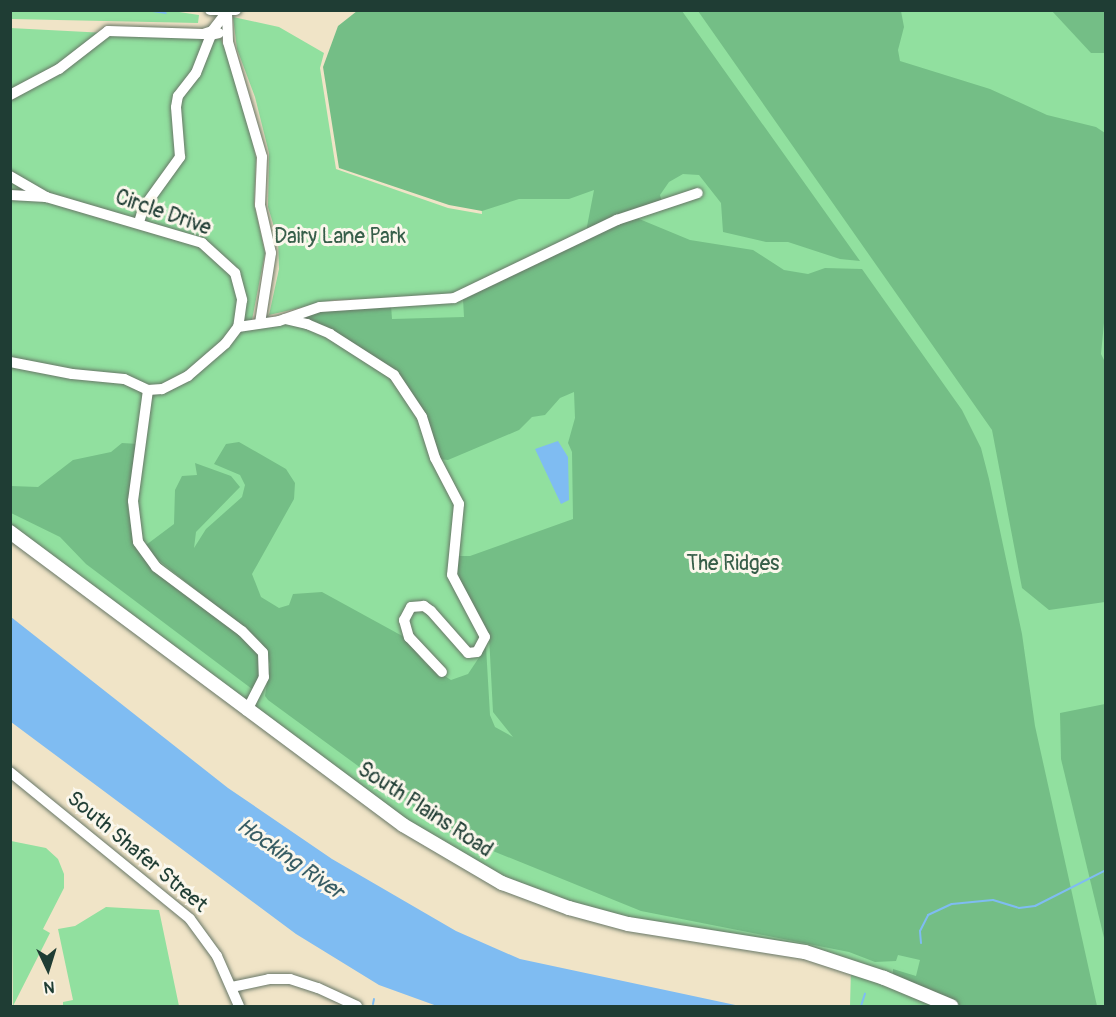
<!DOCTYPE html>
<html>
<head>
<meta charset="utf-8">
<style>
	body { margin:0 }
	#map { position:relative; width:1116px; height:1017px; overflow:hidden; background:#f0e4c7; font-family:Pangolin,sans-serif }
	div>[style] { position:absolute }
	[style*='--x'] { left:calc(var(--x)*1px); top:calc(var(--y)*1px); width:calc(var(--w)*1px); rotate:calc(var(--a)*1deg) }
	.green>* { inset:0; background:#91e09f }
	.forest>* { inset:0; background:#74be86 }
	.water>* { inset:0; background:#7fbcf2 }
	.stream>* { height:2px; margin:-1px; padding:0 1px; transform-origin:1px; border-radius:1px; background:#7fbcf2 }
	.roads { filter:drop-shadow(0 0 2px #687767) drop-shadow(0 0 2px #687767) }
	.minor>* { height:10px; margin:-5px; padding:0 5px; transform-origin:5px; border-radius:5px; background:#fff }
	.major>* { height:14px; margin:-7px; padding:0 7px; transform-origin:7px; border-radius:7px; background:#fff }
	span { translate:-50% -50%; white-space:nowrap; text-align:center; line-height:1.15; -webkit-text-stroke:6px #fbf7ec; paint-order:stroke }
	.street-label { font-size:21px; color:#1f3d34 }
	.park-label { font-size:21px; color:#365e49 }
	.water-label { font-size:22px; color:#375d64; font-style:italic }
	.frame { position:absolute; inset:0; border:12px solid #1f3d34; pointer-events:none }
	.north { position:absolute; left:18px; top:939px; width:60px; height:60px; -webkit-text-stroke:4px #fbf7ec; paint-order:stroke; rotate:176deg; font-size:16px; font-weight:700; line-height:24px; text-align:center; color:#1f3d34 }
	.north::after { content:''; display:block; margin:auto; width:21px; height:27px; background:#1f3d34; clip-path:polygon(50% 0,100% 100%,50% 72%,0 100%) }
</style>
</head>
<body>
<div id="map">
	<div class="green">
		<i style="clip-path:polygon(11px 10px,166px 10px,199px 15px,198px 23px,11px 19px)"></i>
		<i style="clip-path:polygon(466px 11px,1105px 11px,1105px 1006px,850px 1006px,851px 967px,569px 908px,448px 855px,11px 532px,10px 28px,221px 39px,243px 99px,256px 158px,254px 204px,265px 253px,252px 320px,285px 319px,440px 301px,471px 287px,445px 296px,334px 300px,269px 315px,279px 269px,278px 240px,268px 207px,269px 153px,255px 97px,237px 49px,233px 17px,279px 27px,324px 53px,320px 68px,336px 169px,448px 208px,482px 214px)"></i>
		<i style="clip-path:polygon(11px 841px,46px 848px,58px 859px,64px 874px,64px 888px,43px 929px,50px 933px,13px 1006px)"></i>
		<i style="clip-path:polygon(106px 907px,159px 910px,179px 1006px,63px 1006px,63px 1002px,73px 1000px,58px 929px,75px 926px)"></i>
	</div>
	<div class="forest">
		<i style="clip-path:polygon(357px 11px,682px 11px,860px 261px,840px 259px,788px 242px,766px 242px,723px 232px,721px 203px,699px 175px,683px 174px,669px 182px,660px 195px,662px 202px,632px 216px,690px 240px,753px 250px,784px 270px,808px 274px,825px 268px,862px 269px,962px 410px,981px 448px,989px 479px,1022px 634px,1035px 726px,1097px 1006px,953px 1006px,893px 980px,893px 969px,916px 976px,920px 960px,898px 955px,896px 961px,875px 962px,849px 952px,641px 911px,451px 834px,268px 700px,265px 696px,270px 664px,261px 642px,151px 554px,146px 545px,174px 524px,175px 490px,182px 476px,197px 475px,195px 463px,231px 476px,240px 487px,196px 532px,194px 548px,206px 529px,242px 497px,245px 485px,240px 475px,214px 464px,226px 444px,239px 442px,286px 469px,295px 483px,294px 499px,252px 574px,261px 597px,279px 608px,289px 605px,293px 594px,322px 592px,406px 638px,426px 664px,451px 680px,468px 674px,486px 647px,490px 715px,495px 727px,513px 737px,493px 712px,489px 636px,460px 584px,456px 556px,470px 556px,573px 519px,572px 452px,568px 443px,575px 418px,574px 392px,560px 398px,545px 415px,532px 417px,519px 430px,448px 460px,438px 459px,414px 398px,328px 328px,299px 314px,391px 305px,392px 319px,464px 317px,463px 299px,585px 237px,594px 190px,569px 199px,519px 199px,482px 211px,449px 205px,339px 168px,323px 67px,338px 26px)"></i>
		<i style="clip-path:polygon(698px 11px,901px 11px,904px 27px,898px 50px,900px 61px,990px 89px,1047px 115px,1096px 127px,1105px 133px,1106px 302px,1101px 354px,1106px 364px,1105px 602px,1049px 610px,1022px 588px,992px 430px)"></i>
		<i style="clip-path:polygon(1052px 11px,1105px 11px,1105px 53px,1091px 53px)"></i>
		<i style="clip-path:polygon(122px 443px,138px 444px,128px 509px,135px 547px,154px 571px,234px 631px,259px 655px,263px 667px,256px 692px,86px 564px,60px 537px,11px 513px,11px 486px,38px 487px,73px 460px,111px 452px)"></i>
		<i style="clip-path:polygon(1105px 704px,1106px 704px,1105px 942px,1061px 759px,1060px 713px)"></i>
	</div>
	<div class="water">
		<i style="clip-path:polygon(558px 441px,568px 457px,569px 500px,561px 504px,535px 449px)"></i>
		<i style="clip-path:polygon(11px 617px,228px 788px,332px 859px,456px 931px,520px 959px,740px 1006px,437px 1006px,379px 985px,296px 934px,11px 722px)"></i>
	</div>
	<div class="stream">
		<i style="--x:146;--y:10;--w:20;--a:9"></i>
		<i style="--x:921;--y:943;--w:12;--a:-95"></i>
		<i style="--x:920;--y:931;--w:18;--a:-63"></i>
		<i style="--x:928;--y:915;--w:26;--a:-25"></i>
		<i style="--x:952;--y:904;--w:41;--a:-5.6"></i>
		<i style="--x:993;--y:900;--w:27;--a:17"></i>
		<i style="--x:1019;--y:908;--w:16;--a:-7"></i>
		<i style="--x:1035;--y:906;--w:80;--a:-26.9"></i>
		<i style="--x:373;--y:1004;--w:5;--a:-79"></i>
		<i style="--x:861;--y:1006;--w:13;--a:-72"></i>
	</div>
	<div class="roads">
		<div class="minor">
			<i style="--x:210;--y:10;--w:26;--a:0"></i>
			<i style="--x:227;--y:13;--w:29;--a:88"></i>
			<i style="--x:228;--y:42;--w:120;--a:73.5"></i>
			<i style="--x:262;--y:157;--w:48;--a:92.4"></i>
			<i style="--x:260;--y:205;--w:49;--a:77.1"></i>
			<i style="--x:271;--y:253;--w:71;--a:98.9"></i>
			<i style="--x:10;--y:95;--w:55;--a:-28"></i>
			<i style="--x:59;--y:69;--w:62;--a:-37.8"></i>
			<i style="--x:108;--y:31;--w:95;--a:1.8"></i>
			<i style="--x:203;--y:34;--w:9;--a:-18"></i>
			<i style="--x:212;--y:31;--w:23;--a:-52"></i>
			<i style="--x:10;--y:176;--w:42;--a:30.3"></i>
			<i style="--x:10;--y:195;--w:36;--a:3"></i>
			<i style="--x:46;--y:197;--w:163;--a:16.4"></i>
			<i style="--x:202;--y:243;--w:45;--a:42.3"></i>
			<i style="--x:235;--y:273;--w:28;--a:75"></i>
			<i style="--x:242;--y:300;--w:27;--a:98"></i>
			<i style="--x:238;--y:327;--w:21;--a:127"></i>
			<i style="--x:225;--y:344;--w:49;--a:139.1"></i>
			<i style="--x:188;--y:376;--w:29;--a:153"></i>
			<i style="--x:162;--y:389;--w:14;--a:176"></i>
			<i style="--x:148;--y:390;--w:26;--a:-155"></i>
			<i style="--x:124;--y:379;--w:52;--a:-174.5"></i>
			<i style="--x:72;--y:374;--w:63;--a:-169"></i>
			<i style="--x:139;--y:222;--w:16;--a:-72"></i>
			<i style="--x:144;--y:207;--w:62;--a:-54.2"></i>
			<i style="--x:180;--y:157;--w:50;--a:-94.6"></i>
			<i style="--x:176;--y:107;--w:11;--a:-80"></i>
			<i style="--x:178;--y:96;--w:29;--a:-52"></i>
			<i style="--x:196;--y:73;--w:41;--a:-68.5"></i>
			<i style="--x:211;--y:35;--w:8;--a:-14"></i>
			<i style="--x:285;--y:319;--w:23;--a:13"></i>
			<i style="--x:307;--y:324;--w:25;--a:23"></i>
			<i style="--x:330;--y:334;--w:76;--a:32.6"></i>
			<i style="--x:394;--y:375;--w:50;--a:56.3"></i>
			<i style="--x:422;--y:417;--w:43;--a:72.4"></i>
			<i style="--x:435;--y:458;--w:52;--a:62.4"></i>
			<i style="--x:459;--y:504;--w:71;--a:95.6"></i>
			<i style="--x:452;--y:575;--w:70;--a:62"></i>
			<i style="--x:485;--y:637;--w:17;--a:118"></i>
			<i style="--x:477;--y:652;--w:9;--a:174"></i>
			<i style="--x:468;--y:653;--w:56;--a:-131.4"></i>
			<i style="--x:431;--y:611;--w:9;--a:-144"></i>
			<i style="--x:424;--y:606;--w:13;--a:176"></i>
			<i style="--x:411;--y:607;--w:15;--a:118"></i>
			<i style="--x:404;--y:620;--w:18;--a:74"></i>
			<i style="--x:409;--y:637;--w:48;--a:46.7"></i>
			<i style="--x:238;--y:327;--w:41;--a:-8.3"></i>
			<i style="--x:279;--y:321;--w:43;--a:-18.9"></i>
			<i style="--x:320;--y:307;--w:134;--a:-3.8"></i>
			<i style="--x:454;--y:298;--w:181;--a:-25.6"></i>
			<i style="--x:617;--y:220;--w:85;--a:-18.4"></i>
			<i style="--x:148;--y:390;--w:112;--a:97.7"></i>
			<i style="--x:133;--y:501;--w:41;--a:83"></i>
			<i style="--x:138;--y:542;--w:31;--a:54"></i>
			<i style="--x:156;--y:567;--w:107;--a:36.7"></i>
			<i style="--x:242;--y:631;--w:30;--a:46"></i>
			<i style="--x:263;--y:653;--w:24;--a:88"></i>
			<i style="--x:264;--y:677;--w:38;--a:117"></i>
			<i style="--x:10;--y:772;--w:232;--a:39.2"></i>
			<i style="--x:190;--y:919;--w:46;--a:53.9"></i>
			<i style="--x:217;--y:956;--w:55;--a:66.3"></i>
			<i style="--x:232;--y:987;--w:38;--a:-12"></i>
			<i style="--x:269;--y:979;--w:21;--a:0"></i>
			<i style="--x:290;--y:979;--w:29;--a:18"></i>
			<i style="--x:318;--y:988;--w:43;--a:24.8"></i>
		</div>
		<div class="major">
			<i style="--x:10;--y:532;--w:490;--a:36.7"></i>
			<i style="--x:403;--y:825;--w:115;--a:30.4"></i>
			<i style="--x:502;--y:883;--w:72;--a:20.5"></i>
			<i style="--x:569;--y:908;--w:61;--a:15.2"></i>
			<i style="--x:628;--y:924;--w:179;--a:9"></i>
			<i style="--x:805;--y:952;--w:83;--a:18.2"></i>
			<i style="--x:884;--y:978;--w:73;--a:22.7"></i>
		</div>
	</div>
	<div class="street-label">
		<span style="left:163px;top:213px;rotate:19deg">Circle Drive</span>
		<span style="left:425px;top:810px;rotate:33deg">South Plains Road</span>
		<span style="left:137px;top:852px;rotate:40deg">South Shafer Street</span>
	</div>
	<div class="park-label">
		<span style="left:340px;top:237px">Dairy Lane Park</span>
		<span style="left:733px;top:564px">The Ridges</span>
	</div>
	<div class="water-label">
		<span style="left:290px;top:859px;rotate:35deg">Hocking River</span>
	</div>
	<div class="frame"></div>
	<div class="north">N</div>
</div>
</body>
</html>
